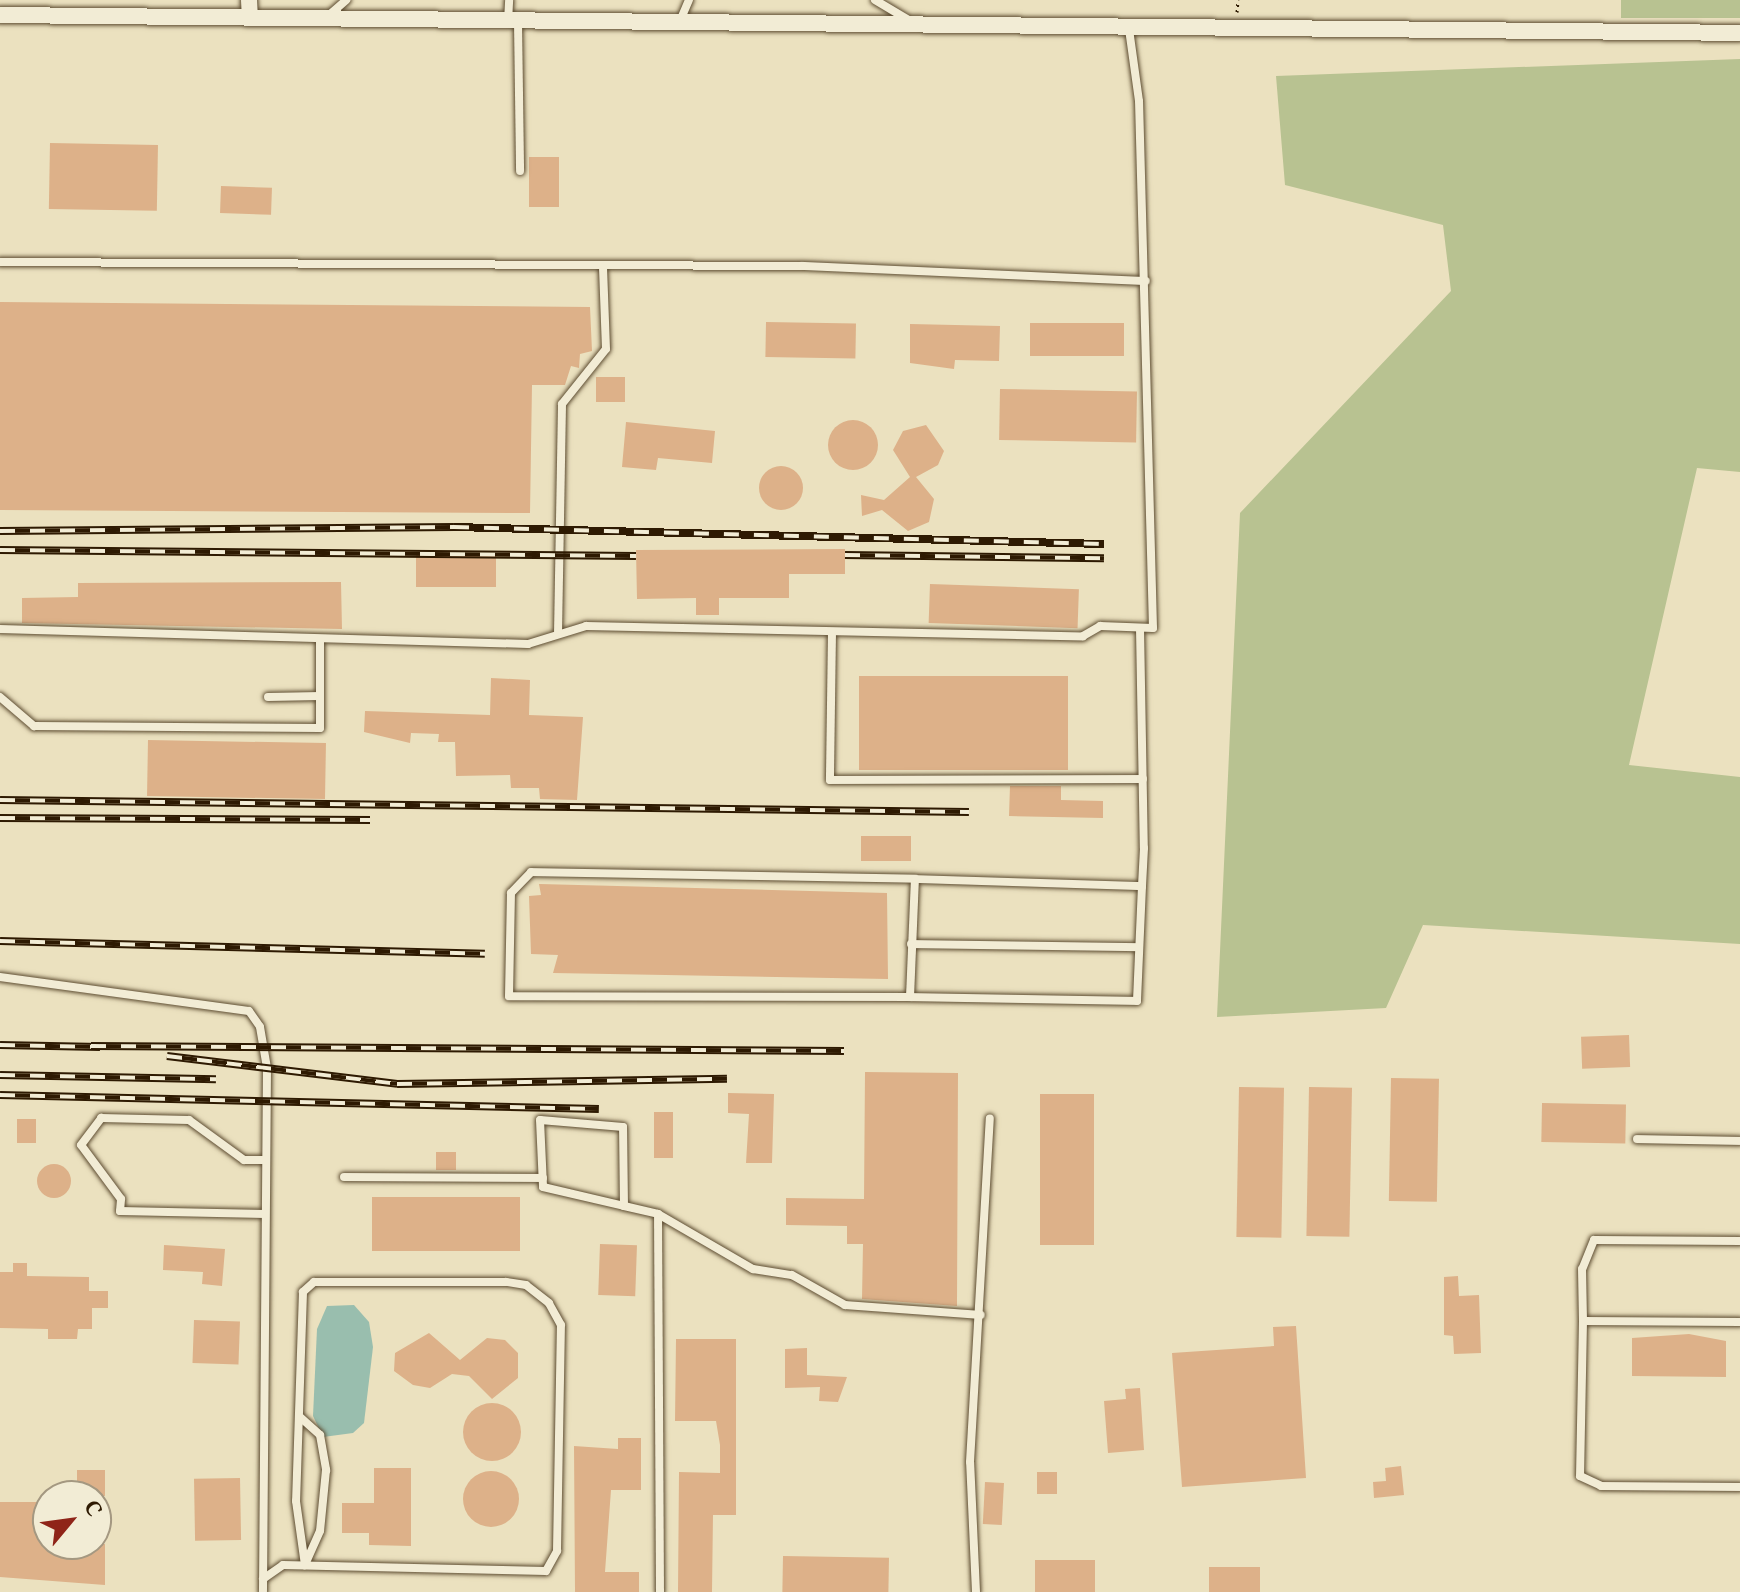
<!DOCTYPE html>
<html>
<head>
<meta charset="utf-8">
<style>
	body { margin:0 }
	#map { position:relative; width:1740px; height:1592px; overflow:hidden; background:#ebe1bf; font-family:Vollkorn,serif }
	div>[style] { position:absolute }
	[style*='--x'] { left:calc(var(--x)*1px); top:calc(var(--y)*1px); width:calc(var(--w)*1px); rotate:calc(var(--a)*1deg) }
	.green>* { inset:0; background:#b8c291; transform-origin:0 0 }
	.water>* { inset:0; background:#99beae }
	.building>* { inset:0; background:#ddb189; transform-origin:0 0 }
	.round { border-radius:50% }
	.path>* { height:3px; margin-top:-1.5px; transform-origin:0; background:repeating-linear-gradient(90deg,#2e1a02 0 2px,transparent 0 6px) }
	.roads { filter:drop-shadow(0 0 2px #5d4c31) drop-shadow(0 0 2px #5d4c31) }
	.lane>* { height:8px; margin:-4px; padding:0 4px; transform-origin:4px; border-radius:4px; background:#f2ecd5 }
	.street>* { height:16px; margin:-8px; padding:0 8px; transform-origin:8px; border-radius:8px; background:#f2ecd5 }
	.rail>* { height:8px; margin-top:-4px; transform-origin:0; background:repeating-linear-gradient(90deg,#f2ecd5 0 15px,#2e1a02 0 30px); box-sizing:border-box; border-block:2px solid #2e1a02 }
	span { translate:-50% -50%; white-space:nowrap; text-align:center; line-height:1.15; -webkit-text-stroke:8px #f2ecd5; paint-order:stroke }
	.north { position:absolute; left:32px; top:1480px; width:80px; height:80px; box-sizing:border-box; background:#f2ecd5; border:2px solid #a49881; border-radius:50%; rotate:61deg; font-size:22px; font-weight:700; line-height:32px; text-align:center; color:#2e1a02 }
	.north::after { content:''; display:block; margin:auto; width:28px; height:36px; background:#8f2418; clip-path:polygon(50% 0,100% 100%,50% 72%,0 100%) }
</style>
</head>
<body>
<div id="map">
	<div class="green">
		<i style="left:1621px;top:0;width:119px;height:18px"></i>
		<i style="clip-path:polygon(1740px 59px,1740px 472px,1697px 468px,1629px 765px,1740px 777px,1740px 944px,1423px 925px,1386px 1008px,1217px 1017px,1240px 513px,1451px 291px,1443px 225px,1285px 185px,1276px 76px)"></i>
	</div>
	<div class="water">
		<i style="clip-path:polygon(354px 1305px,369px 1322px,373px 1347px,364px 1423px,353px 1433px,323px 1437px,313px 1416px,317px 1329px,327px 1306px)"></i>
	</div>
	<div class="building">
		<i style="left:50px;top:143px;width:108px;height:66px;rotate:1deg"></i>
		<i style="left:529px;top:157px;width:30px;height:50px"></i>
		<i style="left:221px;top:186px;width:51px;height:27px;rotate:2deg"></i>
		<i style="clip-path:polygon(0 302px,590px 307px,592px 351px,580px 354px,579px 368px,571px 366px,565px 385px,532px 385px,530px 513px,0 510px)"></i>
		<i style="left:766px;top:322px;width:90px;height:35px;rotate:1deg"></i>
		<i style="left:1124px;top:323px;width:33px;height:94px;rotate:90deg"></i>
		<i style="clip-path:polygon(910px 324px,1000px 326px,999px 361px,955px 360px,954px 369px,910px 363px)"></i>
		<i style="left:596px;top:377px;width:29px;height:25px"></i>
		<i style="left:1000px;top:389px;width:137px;height:51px;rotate:1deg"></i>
		<i class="round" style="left:828px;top:420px;width:50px;height:50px"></i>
		<i style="clip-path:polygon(626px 422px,715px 431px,712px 463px,658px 458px,656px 470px,622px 467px)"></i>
		<i style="clip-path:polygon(926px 425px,944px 451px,938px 465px,916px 477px,934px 499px,929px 522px,908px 531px,882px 510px,862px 516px,861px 495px,884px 500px,910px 477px,893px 450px,903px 431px)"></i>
		<i class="round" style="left:759px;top:466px;width:44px;height:44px"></i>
		<i style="clip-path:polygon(845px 549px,845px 574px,789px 574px,789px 598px,719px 598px,719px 615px,696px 615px,696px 598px,637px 599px,636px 550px)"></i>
		<i style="left:416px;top:554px;width:80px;height:33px"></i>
		<i style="clip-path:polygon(341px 582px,342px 629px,22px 623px,22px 598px,78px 597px,78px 583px)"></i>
		<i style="left:930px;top:584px;width:149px;height:39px;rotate:2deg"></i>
		<i style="left:859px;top:676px;width:209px;height:94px"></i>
		<i style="clip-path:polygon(491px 678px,530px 680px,529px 715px,583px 717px,577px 800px,540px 799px,539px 788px,511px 788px,510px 775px,456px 776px,455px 742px,438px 742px,439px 734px,411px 733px,410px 743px,364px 732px,365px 711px,490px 715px)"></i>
		<i style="left:148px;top:740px;width:178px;height:56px;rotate:1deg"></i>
		<i style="clip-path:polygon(1010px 786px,1061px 786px,1061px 800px,1103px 801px,1103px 818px,1009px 816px)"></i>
		<i style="left:861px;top:836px;width:50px;height:25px"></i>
		<i style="clip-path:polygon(539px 884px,887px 893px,888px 979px,553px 973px,558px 955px,531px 954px,529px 896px,541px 895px)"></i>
		<i style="left:1629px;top:1035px;width:32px;height:48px;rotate:88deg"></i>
		<i style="clip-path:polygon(865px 1072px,958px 1073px,957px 1306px,862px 1299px,863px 1244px,847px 1244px,847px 1226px,786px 1225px,786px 1198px,864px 1199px)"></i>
		<i style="left:1391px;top:1078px;width:48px;height:123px;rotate:1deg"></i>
		<i style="left:1239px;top:1087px;width:45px;height:150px;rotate:1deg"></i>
		<i style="left:1309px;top:1087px;width:43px;height:149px;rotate:1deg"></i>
		<i style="clip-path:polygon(728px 1093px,774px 1094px,772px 1163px,746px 1163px,749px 1114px,728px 1113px)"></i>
		<i style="left:1040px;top:1094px;width:54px;height:151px"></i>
		<i style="left:1542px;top:1103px;width:84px;height:39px;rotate:1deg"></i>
		<i style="left:654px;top:1112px;width:19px;height:46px"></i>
		<i style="left:17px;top:1119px;width:19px;height:24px"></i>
		<i style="left:436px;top:1152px;width:20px;height:18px"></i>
		<i class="round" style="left:37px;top:1164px;width:34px;height:34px"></i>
		<i style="left:520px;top:1197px;width:54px;height:148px;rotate:90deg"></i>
		<i style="left:600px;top:1244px;width:37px;height:51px;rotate:2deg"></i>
		<i style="clip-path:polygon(164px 1245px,225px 1249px,222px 1286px,202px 1284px,203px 1272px,163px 1270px)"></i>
		<i style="clip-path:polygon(13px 1263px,27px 1263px,27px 1276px,89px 1277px,89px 1291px,108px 1291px,108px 1308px,92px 1308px,92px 1329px,78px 1329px,77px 1339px,48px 1339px,48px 1329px,0 1328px,0 1272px,13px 1272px)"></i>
		<i style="clip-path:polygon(1458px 1276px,1459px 1296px,1479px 1295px,1481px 1353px,1454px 1354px,1453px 1336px,1444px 1335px,1444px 1277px)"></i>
		<i style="left:194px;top:1320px;width:46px;height:43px;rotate:2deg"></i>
		<i style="clip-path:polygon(1296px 1326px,1306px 1478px,1182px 1487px,1172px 1353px,1274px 1346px,1273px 1327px)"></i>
		<i style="clip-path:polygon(429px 1333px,460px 1360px,487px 1338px,505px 1340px,518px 1353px,518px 1378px,492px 1399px,469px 1376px,452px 1374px,430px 1388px,413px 1385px,394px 1371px,395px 1353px)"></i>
		<i style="clip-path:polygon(1689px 1334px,1726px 1341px,1726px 1377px,1632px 1376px,1632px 1338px)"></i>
		<i style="clip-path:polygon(676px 1339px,736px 1339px,736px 1515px,713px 1515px,712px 1592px,678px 1592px,679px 1472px,720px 1473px,720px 1445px,716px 1421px,675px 1421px)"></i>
		<i style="clip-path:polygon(807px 1348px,807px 1375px,847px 1377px,838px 1402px,819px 1401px,820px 1387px,785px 1388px,785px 1349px)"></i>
		<i style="clip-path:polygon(1140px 1388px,1144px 1450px,1108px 1453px,1104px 1401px,1126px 1399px,1125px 1389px)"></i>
		<i class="round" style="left:463px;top:1403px;width:58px;height:58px"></i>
		<i style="clip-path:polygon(618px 1438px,641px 1438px,641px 1490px,611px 1490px,605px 1572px,639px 1572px,639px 1592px,575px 1592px,574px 1446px,618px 1449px)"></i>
		<i style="clip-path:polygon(1401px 1466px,1404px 1495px,1374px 1498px,1373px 1482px,1386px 1481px,1385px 1468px)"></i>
		<i style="clip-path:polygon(374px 1468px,411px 1468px,411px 1546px,369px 1545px,369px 1533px,342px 1533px,342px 1503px,374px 1503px)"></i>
		<i style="left:77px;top:1470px;width:28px;height:26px"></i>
		<i class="round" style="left:463px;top:1471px;width:56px;height:56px"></i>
		<i style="left:1037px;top:1472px;width:20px;height:22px"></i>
		<i style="left:240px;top:1478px;width:62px;height:46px;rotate:89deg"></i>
		<i style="left:985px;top:1482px;width:19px;height:42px;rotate:3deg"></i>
		<i style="clip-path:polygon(0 1502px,48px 1502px,48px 1544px,105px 1544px,105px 1585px,0 1577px)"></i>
		<i style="left:783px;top:1556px;width:106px;height:36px;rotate:1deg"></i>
		<i style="left:1035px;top:1560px;width:60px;height:32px"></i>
		<i style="left:1209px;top:1567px;width:51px;height:25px"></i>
	</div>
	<div class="path">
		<i style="--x:1237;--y:12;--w:12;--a:-85"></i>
	</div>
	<div class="roads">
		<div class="lane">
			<i style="--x:875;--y:0;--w:43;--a:30.7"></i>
			<i style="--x:329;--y:15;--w:23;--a:-41"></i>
			<i style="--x:680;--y:21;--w:23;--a:-67"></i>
			<i style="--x:508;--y:22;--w:22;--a:-87"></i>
			<i style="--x:518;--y:22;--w:149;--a:89.2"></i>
			<i style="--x:0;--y:262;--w:803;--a:0.29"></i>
			<i style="--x:803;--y:266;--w:343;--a:2.5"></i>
			<i style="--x:1140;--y:628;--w:220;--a:89"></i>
			<i style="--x:1144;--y:848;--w:38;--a:93"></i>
			<i style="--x:1142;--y:886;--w:115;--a:92.5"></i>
			<i style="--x:1137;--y:1001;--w:227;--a:-179"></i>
			<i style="--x:910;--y:997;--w:118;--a:-87.6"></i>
			<i style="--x:915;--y:879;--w:227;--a:1.8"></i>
			<i style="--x:0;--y:629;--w:528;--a:1.63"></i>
			<i style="--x:528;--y:644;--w:61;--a:-17.2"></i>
			<i style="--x:586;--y:626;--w:497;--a:1.2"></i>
			<i style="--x:1083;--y:636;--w:20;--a:-30"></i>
			<i style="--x:1100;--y:626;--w:53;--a:2.2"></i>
			<i style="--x:1153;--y:628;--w:527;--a:-91.52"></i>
			<i style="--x:1139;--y:101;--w:73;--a:-97.9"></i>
			<i style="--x:832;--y:632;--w:148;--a:90.8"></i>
			<i style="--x:830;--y:780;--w:313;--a:-0.2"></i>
			<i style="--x:558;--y:634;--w:230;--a:-89"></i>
			<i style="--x:562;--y:404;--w:70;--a:-51.3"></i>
			<i style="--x:606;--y:349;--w:83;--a:-92.1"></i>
			<i style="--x:0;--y:697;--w:45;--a:40.5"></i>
			<i style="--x:34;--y:726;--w:286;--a:0.4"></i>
			<i style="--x:320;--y:728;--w:88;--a:-90"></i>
			<i style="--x:268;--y:697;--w:52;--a:-1.1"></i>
			<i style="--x:911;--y:944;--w:228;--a:0.8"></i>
			<i style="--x:0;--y:977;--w:251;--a:7.8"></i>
			<i style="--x:249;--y:1011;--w:19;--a:55"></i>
			<i style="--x:260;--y:1027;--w:42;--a:80.3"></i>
			<i style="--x:267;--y:1068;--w:524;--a:90.44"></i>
			<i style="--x:910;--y:997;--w:401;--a:-179.9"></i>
			<i style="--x:509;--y:996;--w:103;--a:-88.9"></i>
			<i style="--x:511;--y:893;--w:29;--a:-46"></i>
			<i style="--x:531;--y:872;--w:384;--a:1"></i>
			<i style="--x:1637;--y:1139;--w:103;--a:1.1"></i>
			<i style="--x:344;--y:1177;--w:199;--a:0.3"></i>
			<i style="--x:624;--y:1206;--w:79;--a:-90.7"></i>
			<i style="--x:623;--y:1127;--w:83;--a:-175.2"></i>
			<i style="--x:540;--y:1120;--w:67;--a:87.4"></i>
			<i style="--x:543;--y:1187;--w:83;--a:13.2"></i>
			<i style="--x:624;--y:1206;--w:35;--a:13"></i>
			<i style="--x:265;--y:1214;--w:145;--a:-178.8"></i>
			<i style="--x:120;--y:1211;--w:12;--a:-85"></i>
			<i style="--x:121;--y:1199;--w:67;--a:-126.5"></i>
			<i style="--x:81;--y:1145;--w:34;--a:-53"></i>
			<i style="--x:101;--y:1118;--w:88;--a:1.3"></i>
			<i style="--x:189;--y:1120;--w:68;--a:36"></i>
			<i style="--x:244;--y:1160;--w:22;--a:0"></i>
			<i style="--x:1740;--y:1241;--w:146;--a:-179.6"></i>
			<i style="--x:1594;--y:1240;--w:31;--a:112"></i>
			<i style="--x:1582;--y:1269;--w:52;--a:88.9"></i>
			<i style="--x:1583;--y:1321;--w:157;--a:0.4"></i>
			<i style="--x:1583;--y:1321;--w:155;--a:91.1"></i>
			<i style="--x:1580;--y:1476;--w:23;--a:25"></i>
			<i style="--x:1601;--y:1486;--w:139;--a:0.4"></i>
			<i style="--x:300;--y:1417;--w:27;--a:42"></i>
			<i style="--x:320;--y:1435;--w:36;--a:80"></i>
			<i style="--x:326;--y:1470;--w:61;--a:95.6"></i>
			<i style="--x:320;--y:1531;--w:36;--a:114"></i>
			<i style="--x:263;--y:1579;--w:24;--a:-35"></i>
			<i style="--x:283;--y:1565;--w:263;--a:1.3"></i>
			<i style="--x:546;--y:1571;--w:23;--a:-61"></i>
			<i style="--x:557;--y:1551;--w:226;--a:-89"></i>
			<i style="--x:561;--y:1325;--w:25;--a:-119"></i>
			<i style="--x:549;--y:1303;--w:29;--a:-142"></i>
			<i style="--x:526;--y:1285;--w:20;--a:-171"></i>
			<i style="--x:506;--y:1282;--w:192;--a:180"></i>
			<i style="--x:314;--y:1282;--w:15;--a:138"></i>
			<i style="--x:303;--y:1292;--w:209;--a:91.9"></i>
			<i style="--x:296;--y:1501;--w:65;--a:82"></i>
			<i style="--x:660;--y:1592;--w:378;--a:-90.3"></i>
			<i style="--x:658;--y:1214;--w:110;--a:30.1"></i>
			<i style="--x:753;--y:1269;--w:39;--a:9"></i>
			<i style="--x:792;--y:1275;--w:61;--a:29.5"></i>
			<i style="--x:845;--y:1305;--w:136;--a:4.2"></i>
			<i style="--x:976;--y:1592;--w:130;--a:-92.6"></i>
			<i style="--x:970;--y:1462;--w:344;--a:-86.7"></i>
		</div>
		<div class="street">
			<i style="--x:249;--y:0;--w:18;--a:87"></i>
			<i style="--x:0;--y:15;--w:1740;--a:0.59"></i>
		</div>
	</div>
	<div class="rail">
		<i style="--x:0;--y:531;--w:454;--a:-0.5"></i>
		<i style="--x:454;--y:527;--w:650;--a:1.5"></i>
		<i style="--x:0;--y:550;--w:636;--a:0.54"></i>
		<i style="--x:845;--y:555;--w:259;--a:0.7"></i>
		<i style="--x:0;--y:800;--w:969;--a:0.71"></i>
		<i style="--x:0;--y:818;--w:370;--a:0.3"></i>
		<i style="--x:0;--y:941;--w:485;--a:1.5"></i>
		<i style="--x:0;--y:1045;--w:100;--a:1.1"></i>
		<i style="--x:91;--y:1046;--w:753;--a:0.38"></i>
		<i style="--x:167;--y:1056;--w:232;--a:6.9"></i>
		<i style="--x:397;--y:1084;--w:330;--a:-0.9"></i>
		<i style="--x:0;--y:1075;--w:216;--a:1.1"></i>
		<i style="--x:0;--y:1095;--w:599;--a:1.34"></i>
	</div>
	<div class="north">С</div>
</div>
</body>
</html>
